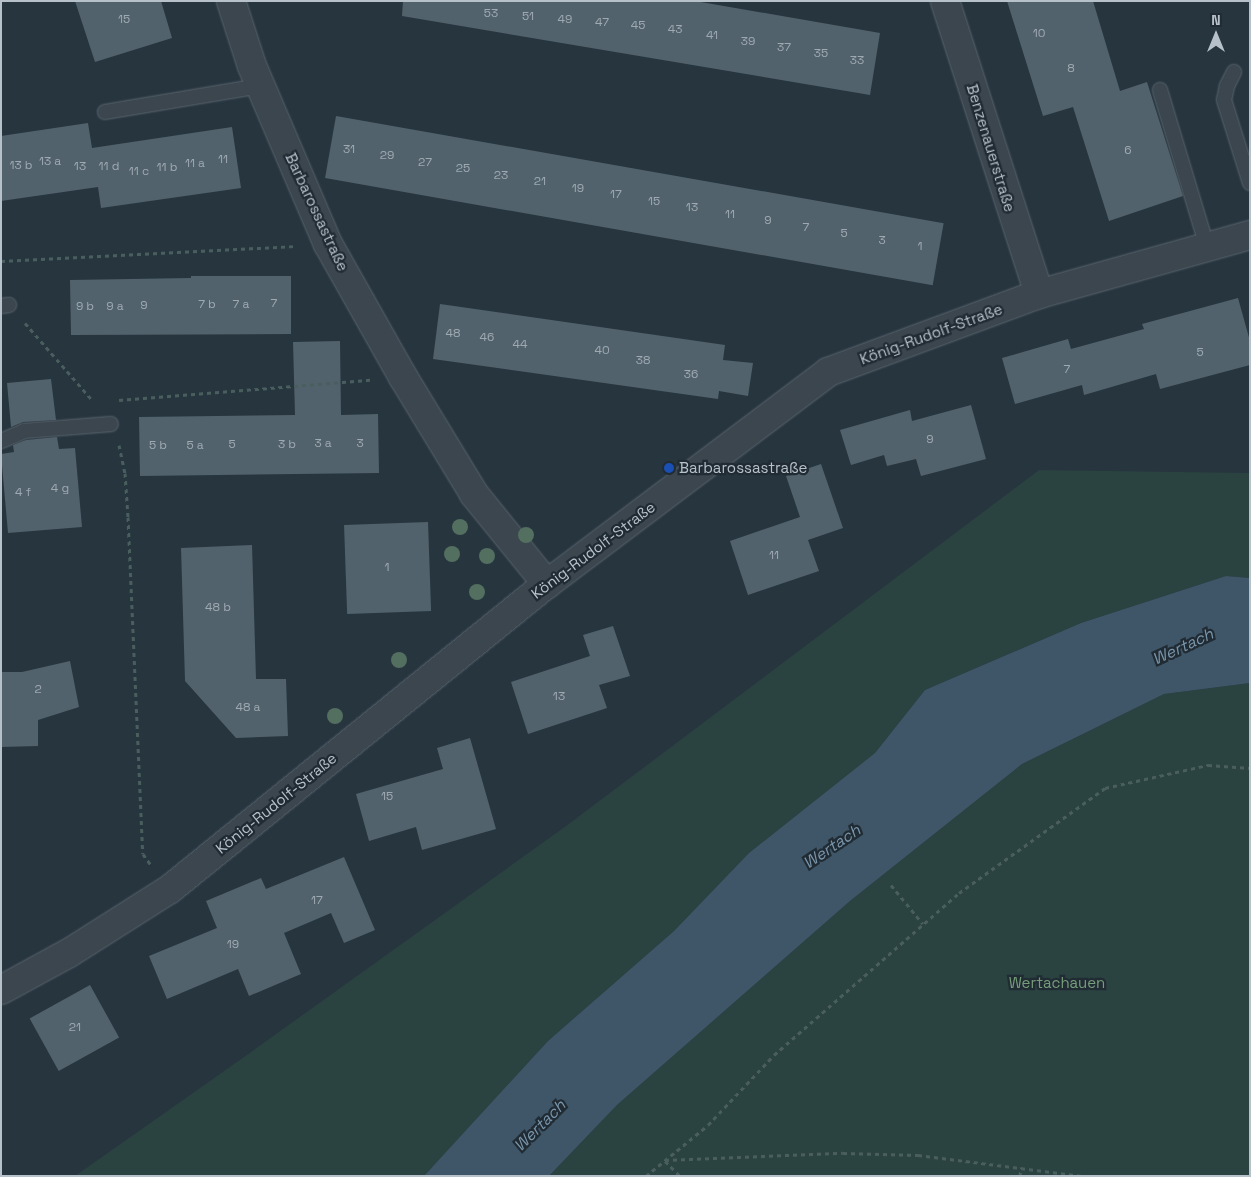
<!DOCTYPE html>
<html>
<head>
<meta charset="utf-8">
<style>
	body { margin:0 }
	#map { position:relative; width:1251px; height:1177px; overflow:hidden; background:#27353f; font-family:"Space Grotesk",sans-serif }
	div>[style] { position:absolute }
	[style*='--x'] { left:calc(var(--x)*1px); top:calc(var(--y)*1px); width:calc(var(--w)*1px); rotate:calc(var(--a)*1deg) }
	.green>* { inset:0; background:#2a4240 }
	.water>* { inset:0; background:#3e5667 }
	.building>* { inset:0; background:#52626c; transform-origin:0 0 }
	.path>* { height:3px; margin-top:-1.5px; transform-origin:0; background:repeating-linear-gradient(90deg,#495e5d 0 4px,transparent 0 8px) }
	.roads { filter:drop-shadow(0 0 1px #59646d) drop-shadow(0 0 1px #59646d) }
	.lane>* { height:14px; margin:-7px; padding:0 7px; transform-origin:7px; border-radius:7px; background:#3b464f }
	.street>* { height:28px; margin:-14px; padding:0 14px; transform-origin:14px; border-radius:14px; background:#3b464f }
	.trees>* { width:16px; height:16px; margin:-8px; border-radius:50%; background:#536f5f }
	.dots>* { width:14px; height:14px; translate:-50% -50%; box-sizing:border-box; border:2px solid #202b34; border-radius:50% }
	span { translate:-50% -50%; white-space:nowrap; text-align:center; line-height:1.15; -webkit-text-stroke:4.5px #202b34; paint-order:stroke }
	.number-label { font-size:12px; color:#9ea9b2 }
	.number-label span { -webkit-text-stroke-width:0 }
	.street-label { font-size:15px; color:#b7c1ca }
	.poi-label { font-size:15px; color:#b7c1ca }
	.left { translate:0 -50%; text-align:left }
	.park-label { font-size:15px; color:#779e7a }
	.water-label { font-size:16px; color:#7a96ab; font-style:italic }
	.frame { position:absolute; inset:0; border:2px solid #b7c1ca; pointer-events:none }
	.north { position:absolute; left:1191px; top:10px; width:50px; height:50px; -webkit-text-stroke:4px #202b34; paint-order:stroke; rotate:0deg; font-size:14px; font-weight:700; line-height:20px; text-align:center; color:#b7c1ca }
	.north::after { content:''; display:block; margin:auto; width:18px; height:22px; background:#b7c1ca; clip-path:polygon(50% 0,100% 100%,50% 72%,0 100%) }
</style>
</head>
<body>
<div id="map">
	<div class="green">
		<i style="clip-path:polygon(1039px 470px,1250px 473px,1250px 578px,1226px 576px,1081px 623px,925px 690px,875px 753px,749px 853px,674px 931px,548px 1041px,424px 1176px,75px 1176px,244px 1057px,566px 826px)"></i>
		<i style="clip-path:polygon(1250px 683px,1250px 1176px,549px 1176px,617px 1105px,850px 901px,1022px 764px,1164px 694px)"></i>
	</div>
	<div class="water">
		<i style="clip-path:polygon(1226px 576px,1250px 578px,1250px 683px,1164px 694px,1022px 764px,850px 901px,617px 1105px,549px 1176px,424px 1176px,548px 1041px,674px 931px,749px 853px,875px 753px,925px 690px,1081px 623px)"></i>
	</div>
	<div class="building">
		<i style="clip-path:polygon(75px 1px,161px 1px,172px 38px,95px 62px)"></i>
		<i style="clip-path:polygon(403px 1px,695px 1px,880px 33px,870px 95px,402px 16px)"></i>
		<i style="clip-path:polygon(1007px 1px,1093px 1px,1120px 91px,1147px 82px,1183px 196px,1109px 221px,1073px 107px,1043px 116px)"></i>
		<i style="left:336px;top:116px;width:617px;height:63px;rotate:10deg"></i>
		<i style="clip-path:polygon(88px 123px,92px 148px,232px 127px,241px 188px,101px 208px,98px 187px,1px 201px,1px 136px)"></i>
		<i style="clip-path:polygon(191px 276px,291px 276px,291px 334px,71px 335px,70px 280px,191px 278px)"></i>
		<i style="clip-path:polygon(1238px 298px,1250px 341px,1250px 365px,1160px 389px,1156px 374px,1084px 395px,1082px 385px,1015px 404px,1002px 358px,1068px 339px,1071px 349px,1144px 329px,1142px 324px)"></i>
		<i style="clip-path:polygon(440px 304px,725px 345px,723px 360px,753px 363px,748px 396px,719px 391px,718px 399px,433px 359px)"></i>
		<i style="clip-path:polygon(340px 341px,341px 415px,378px 414px,379px 473px,140px 476px,139px 417px,295px 415px,293px 342px)"></i>
		<i style="clip-path:polygon(51px 379px,56px 420px,23px 422px,11px 427px,7px 383px)"></i>
		<i style="clip-path:polygon(971px 405px,986px 459px,921px 476px,916px 459px,887px 466px,884px 455px,851px 465px,840px 430px,910px 410px,912px 421px)"></i>
		<i style="clip-path:polygon(57px 437px,59px 449px,75px 448px,82px 527px,8px 533px,1px 454px,14px 452px,13px 445px,26px 440px)"></i>
		<i style="clip-path:polygon(821px 464px,843px 528px,808px 540px,819px 571px,748px 595px,730px 541px,800px 517px,786px 476px)"></i>
		<i style="left:428px;top:522px;width:89px;height:84px;rotate:88deg"></i>
		<i style="clip-path:polygon(252px 545px,256px 679px,286px 679px,288px 736px,236px 738px,185px 681px,181px 548px)"></i>
		<i style="clip-path:polygon(613px 626px,630px 676px,599px 685px,607px 708px,528px 734px,511px 682px,590px 656px,583px 635px)"></i>
		<i style="clip-path:polygon(70px 661px,79px 707px,38px 720px,38px 746px,1px 747px,1px 672px,22px 672px)"></i>
		<i style="clip-path:polygon(470px 738px,496px 829px,422px 850px,416px 827px,369px 841px,356px 794px,443px 769px,437px 748px)"></i>
		<i style="clip-path:polygon(344px 857px,375px 930px,344px 943px,331px 913px,284px 933px,301px 974px,249px 996px,238px 969px,167px 999px,149px 956px,217px 928px,206px 901px,261px 878px,266px 889px)"></i>
		<i style="left:90px;top:985px;width:60px;height:69px;rotate:61deg"></i>
	</div>
	<div class="path">
		<i style="--x:1;--y:261;--w:294;--a:-2.9"></i>
		<i style="--x:25;--y:323;--w:103;--a:48.9"></i>
		<i style="--x:119;--y:400;--w:252;--a:-4.6"></i>
		<i style="--x:119;--y:445;--w:29;--a:78"></i>
		<i style="--x:125;--y:473;--w:44;--a:86.1"></i>
		<i style="--x:128;--y:517;--w:337;--a:87.5"></i>
		<i style="--x:143;--y:854;--w:14;--a:54"></i>
		<i style="--x:891;--y:885;--w:50;--a:50.6"></i>
		<i style="--x:665;--y:1160;--w:178;--a:-2.3"></i>
		<i style="--x:843;--y:1153;--w:75;--a:1.5"></i>
		<i style="--x:918;--y:1155;--w:166;--a:7.3"></i>
		<i style="--x:665;--y:1161;--w:21;--a:45"></i>
		<i style="--x:646;--y:1176;--w:80;--a:-39.4"></i>
		<i style="--x:708;--y:1125;--w:96;--a:-46.7"></i>
		<i style="--x:774;--y:1055;--w:246;--a:-41.2"></i>
		<i style="--x:959;--y:893;--w:180;--a:-35.7"></i>
		<i style="--x:1105;--y:788;--w:106;--a:-12.6"></i>
		<i style="--x:1208;--y:765;--w:42;--a:4.1"></i>
		<i style="--x:1020;--y:1176;--w:9;--a:-84"></i>
	</div>
	<div class="roads">
		<div class="lane">
			<i style="--x:1234;--y:72;--w:16;--a:117"></i>
			<i style="--x:1227;--y:86;--w:14;--a:102"></i>
			<i style="--x:1224;--y:100;--w:87;--a:72.6"></i>
			<i style="--x:1160;--y:90;--w:164;--a:73.3"></i>
			<i style="--x:105;--y:112;--w:158;--a:-9.5"></i>
			<i style="--x:1;--y:306;--w:8;--a:-7"></i>
			<i style="--x:1;--y:441;--w:25;--a:-23"></i>
			<i style="--x:24;--y:431;--w:87;--a:-4.6"></i>
		</div>
		<div class="street">
			<i style="--x:231;--y:1;--w:68;--a:72.1"></i>
			<i style="--x:252;--y:66;--w:194;--a:66.9"></i>
			<i style="--x:328;--y:244;--w:153;--a:60.6"></i>
			<i style="--x:403;--y:377;--w:137;--a:58.7"></i>
			<i style="--x:474;--y:494;--w:116;--a:51"></i>
			<i style="--x:945;--y:1;--w:308;--a:72.2"></i>
			<i style="--x:1;--y:990;--w:77;--a:-28.6"></i>
			<i style="--x:69;--y:953;--w:120;--a:-32.4"></i>
			<i style="--x:170;--y:889;--w:485;--a:-39"></i>
			<i style="--x:547;--y:584;--w:352;--a:-37"></i>
			<i style="--x:828;--y:372;--w:225;--a:-20.3"></i>
			<i style="--x:1039;--y:294;--w:219;--a:-15.6"></i>
		</div>
	</div>
	<div class="trees">
		<i style="left:460px;top:527px"></i>
		<i style="left:526px;top:535px"></i>
		<i style="left:452px;top:554px"></i>
		<i style="left:487px;top:556px"></i>
		<i style="left:477px;top:592px"></i>
		<i style="left:399px;top:660px"></i>
		<i style="left:335px;top:716px"></i>
	</div>
	<div class="dots">
		<i style="left:669px;top:468px;background:#1a4fb4"></i>
	</div>
	<div class="number-label">
		<span style="left:491px;top:14px">53</span>
		<span style="left:528px;top:17px">51</span>
		<span style="left:124px;top:20px">15</span>
		<span style="left:565px;top:20px">49</span>
		<span style="left:602px;top:23px">47</span>
		<span style="left:638px;top:26px">45</span>
		<span style="left:675px;top:30px">43</span>
		<span style="left:1039px;top:34px">10</span>
		<span style="left:712px;top:36px">41</span>
		<span style="left:748px;top:42px">39</span>
		<span style="left:784px;top:48px">37</span>
		<span style="left:821px;top:54px">35</span>
		<span style="left:857px;top:61px">33</span>
		<span style="left:1071px;top:69px">8</span>
		<span style="left:349px;top:150px">31</span>
		<span style="left:1128px;top:151px">6</span>
		<span style="left:387px;top:156px">29</span>
		<span style="left:223px;top:160px">11</span>
		<span style="left:50px;top:162px">13 a</span>
		<span style="left:425px;top:163px">27</span>
		<span style="left:195px;top:164px">11 a</span>
		<span style="left:21px;top:166px">13 b</span>
		<span style="left:80px;top:167px">13</span>
		<span style="left:109px;top:167px">11 d</span>
		<span style="left:167px;top:168px">11 b</span>
		<span style="left:463px;top:169px">25</span>
		<span style="left:139px;top:172px">11 c</span>
		<span style="left:501px;top:176px">23</span>
		<span style="left:540px;top:182px">21</span>
		<span style="left:578px;top:189px">19</span>
		<span style="left:616px;top:195px">17</span>
		<span style="left:654px;top:202px">15</span>
		<span style="left:692px;top:208px">13</span>
		<span style="left:730px;top:215px">11</span>
		<span style="left:768px;top:221px">9</span>
		<span style="left:806px;top:228px">7</span>
		<span style="left:844px;top:234px">5</span>
		<span style="left:882px;top:241px">3</span>
		<span style="left:920px;top:247px">1</span>
		<span style="left:274px;top:304px">7</span>
		<span style="left:207px;top:305px">7 b</span>
		<span style="left:241px;top:305px">7 a</span>
		<span style="left:144px;top:306px">9</span>
		<span style="left:85px;top:307px">9 b</span>
		<span style="left:115px;top:307px">9 a</span>
		<span style="left:453px;top:334px">48</span>
		<span style="left:487px;top:338px">46</span>
		<span style="left:520px;top:345px">44</span>
		<span style="left:602px;top:351px">40</span>
		<span style="left:1200px;top:353px">5</span>
		<span style="left:643px;top:361px">38</span>
		<span style="left:1067px;top:370px">7</span>
		<span style="left:691px;top:375px">36</span>
		<span style="left:930px;top:440px">9</span>
		<span style="left:323px;top:444px">3 a</span>
		<span style="left:360px;top:444px">3</span>
		<span style="left:232px;top:445px">5</span>
		<span style="left:287px;top:445px">3 b</span>
		<span style="left:158px;top:446px">5 b</span>
		<span style="left:195px;top:446px">5 a</span>
		<span style="left:60px;top:489px">4 g</span>
		<span style="left:23px;top:493px">4 f</span>
		<span style="left:774px;top:556px">11</span>
		<span style="left:387px;top:568px">1</span>
		<span style="left:218px;top:608px">48 b</span>
		<span style="left:38px;top:690px">2</span>
		<span style="left:559px;top:697px">13</span>
		<span style="left:248px;top:708px">48 a</span>
		<span style="left:387px;top:797px">15</span>
		<span style="left:317px;top:901px">17</span>
		<span style="left:233px;top:945px">19</span>
		<span style="left:75px;top:1028px">21</span>
	</div>
	<div class="street-label">
		<span style="left:991px;top:148px;rotate:73deg">Benzenauerstraße</span>
		<span style="left:317px;top:212px;rotate:65deg">Barbarossastraße</span>
		<span style="left:931px;top:334px;rotate:-20deg">König-Rudolf-Straße</span>
		<span style="left:593px;top:550px;rotate:-37deg">König-Rudolf-Straße</span>
		<span style="left:276px;top:803px;rotate:-39deg">König-Rudolf-Straße</span>
	</div>
	<div class="poi-label">
		<span class="left" style="left:679px;top:468px">Barbarossastraße</span>
	</div>
	<div class="park-label">
		<span style="left:1057px;top:983px">Wertachauen</span>
	</div>
	<div class="water-label">
		<span style="left:1183px;top:647px;rotate:-25deg">Wertach</span>
		<span style="left:832px;top:847px;rotate:-34deg">Wertach</span>
		<span style="left:540px;top:1126px;rotate:-45deg">Wertach</span>
	</div>
	<div class="frame"></div>
	<div class="north">N</div>
</div>
</body>
</html>
